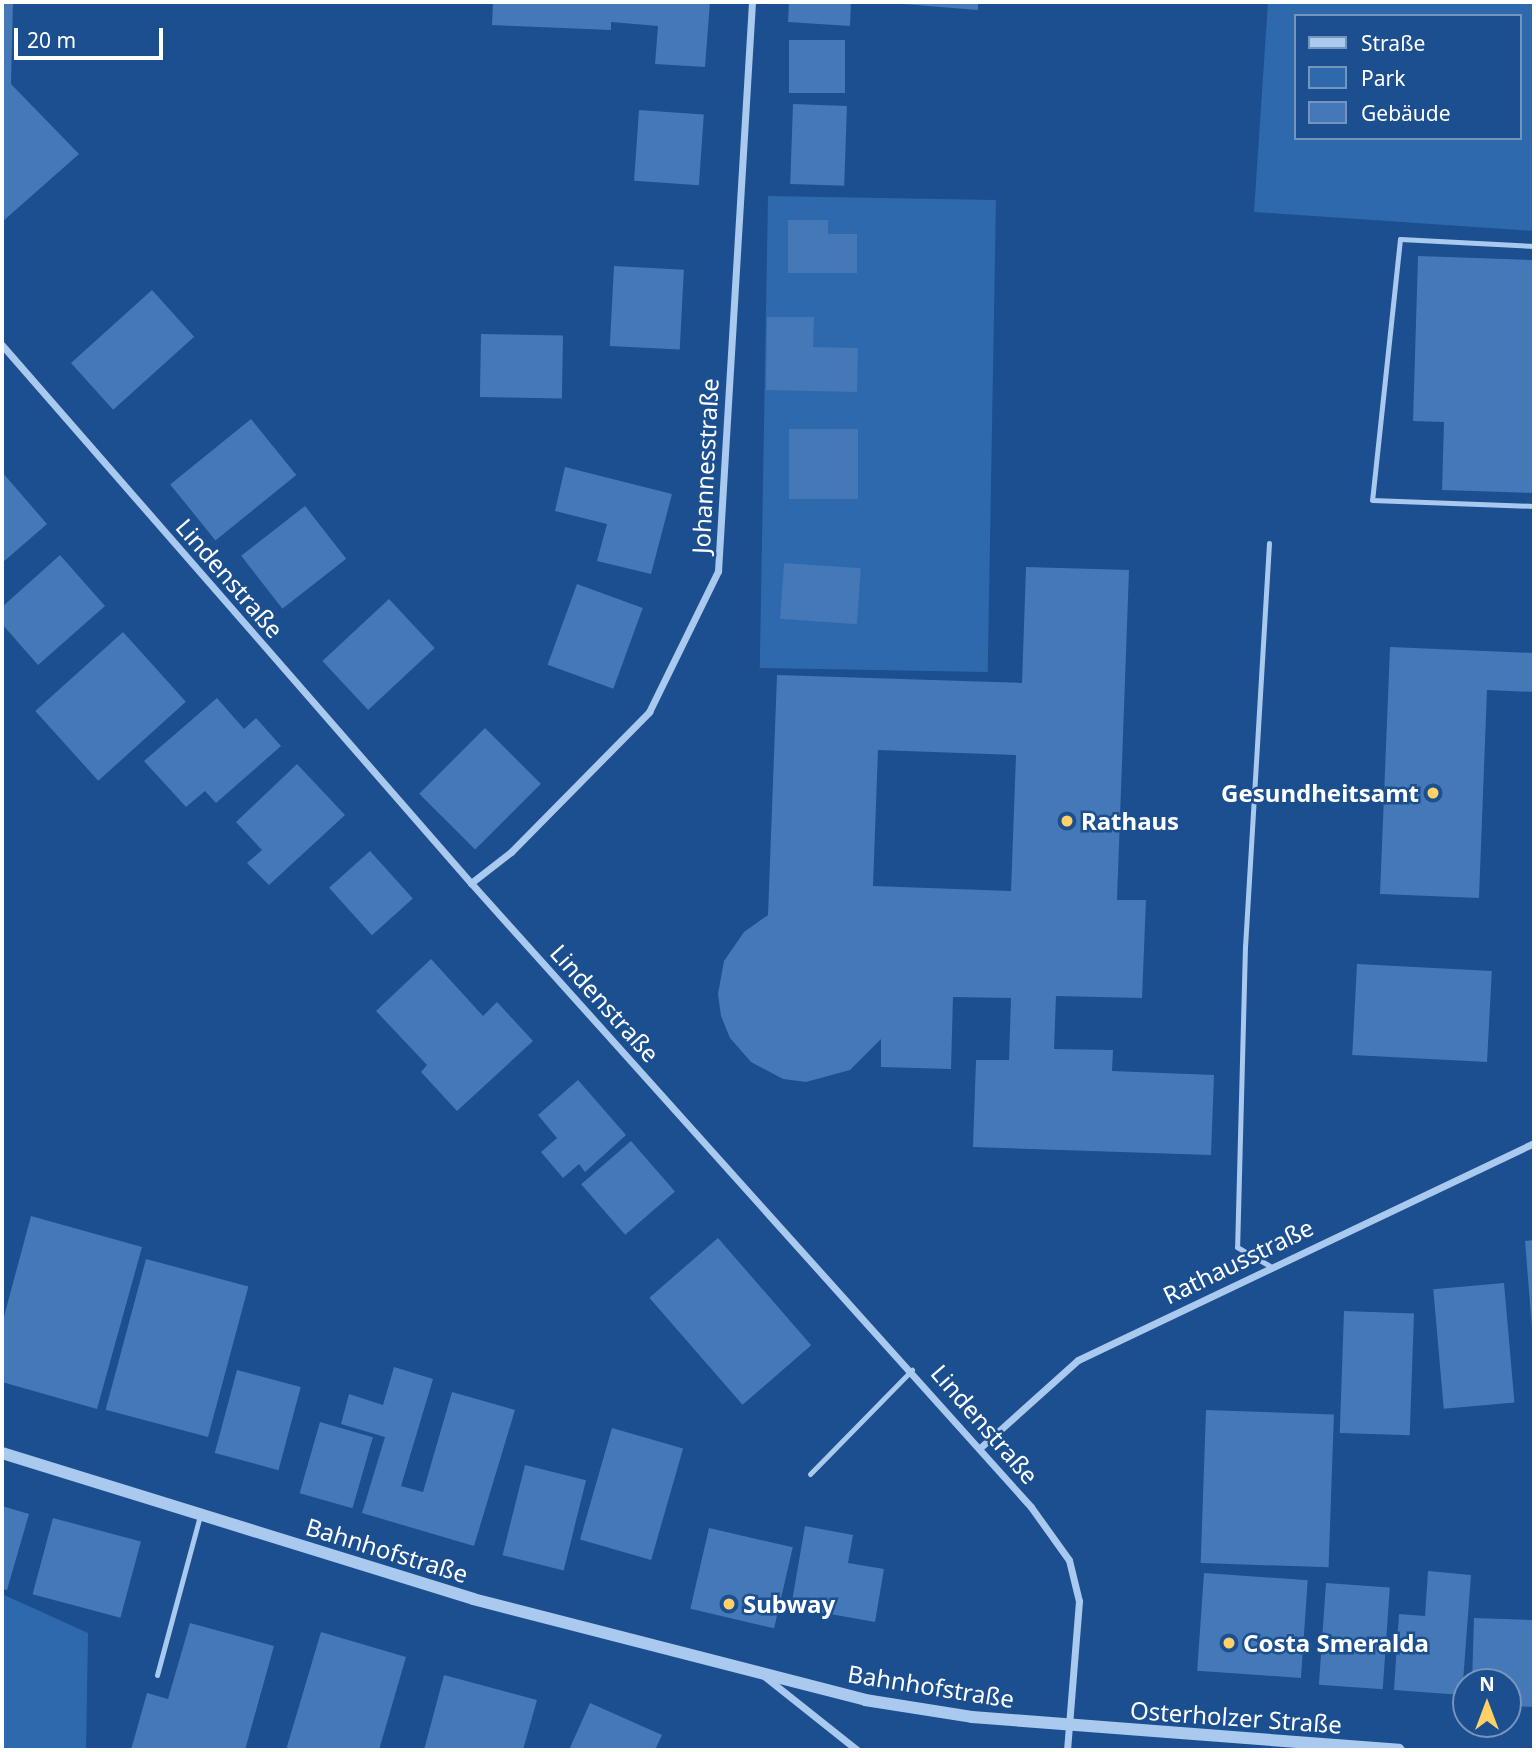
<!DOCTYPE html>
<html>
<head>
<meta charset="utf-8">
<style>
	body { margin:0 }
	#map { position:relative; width:1536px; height:1752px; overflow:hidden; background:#1b4f8f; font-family:"Noto Sans",sans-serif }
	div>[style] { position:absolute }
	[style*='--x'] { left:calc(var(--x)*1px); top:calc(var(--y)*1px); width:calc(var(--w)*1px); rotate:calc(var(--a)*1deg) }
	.green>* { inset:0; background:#2e69ad; transform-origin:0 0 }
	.building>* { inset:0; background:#4478b7; transform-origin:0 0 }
	.service>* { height:5px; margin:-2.5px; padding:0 2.5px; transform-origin:2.5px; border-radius:2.5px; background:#a9c9ee }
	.minor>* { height:7px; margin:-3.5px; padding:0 3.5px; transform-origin:3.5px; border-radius:3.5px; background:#a9c9ee }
	.tertiary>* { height:12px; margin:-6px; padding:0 6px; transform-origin:6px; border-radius:6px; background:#a9c9ee }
	.dots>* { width:19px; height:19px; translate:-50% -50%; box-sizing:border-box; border:4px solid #1b4f8f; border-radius:50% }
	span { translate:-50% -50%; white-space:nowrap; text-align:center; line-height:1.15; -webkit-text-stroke:5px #1b4f8f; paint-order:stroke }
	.street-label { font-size:24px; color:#fff }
	.poi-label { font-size:24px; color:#fff; font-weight:700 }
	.right { translate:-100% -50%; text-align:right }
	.left { translate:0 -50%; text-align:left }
	.frame { position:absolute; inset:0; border:4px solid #fff; pointer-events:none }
	.legend { position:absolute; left:1294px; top:14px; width:228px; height:126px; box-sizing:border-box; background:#1b4f8f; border:2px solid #7695bc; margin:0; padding:9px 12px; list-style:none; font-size:21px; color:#fff }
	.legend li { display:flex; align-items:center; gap:14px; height:35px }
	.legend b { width:35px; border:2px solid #7695bc }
	.north { position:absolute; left:1452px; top:1668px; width:70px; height:70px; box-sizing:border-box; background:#1b4f8f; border:2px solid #7695bc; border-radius:50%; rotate:0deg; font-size:19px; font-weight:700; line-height:28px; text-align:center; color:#fff }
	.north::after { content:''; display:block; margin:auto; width:24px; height:32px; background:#ffd166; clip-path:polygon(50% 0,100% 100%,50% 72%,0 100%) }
	.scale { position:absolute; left:14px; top:28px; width:149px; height:32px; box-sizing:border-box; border:4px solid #fff; border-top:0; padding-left:9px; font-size:21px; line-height:24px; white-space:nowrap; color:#fff; -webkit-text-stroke:5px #1b4f8f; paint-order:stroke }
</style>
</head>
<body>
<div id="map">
	<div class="green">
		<i style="clip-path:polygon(evenodd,1268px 2px,1534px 2px,1534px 231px,1254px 212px,1268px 2px,1296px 16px,1520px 16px,1520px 138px,1296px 138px,1296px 16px)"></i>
		<i style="left:768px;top:196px;width:228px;height:472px;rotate:1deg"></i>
		<i style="clip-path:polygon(2px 1594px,88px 1633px,86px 1750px,2px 1750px)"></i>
	</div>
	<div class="building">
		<i style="clip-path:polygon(2px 2px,13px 2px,11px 84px,79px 154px,2px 222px)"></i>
		<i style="clip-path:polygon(493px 2px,710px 2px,705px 67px,655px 64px,658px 26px,611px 22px,611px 30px,492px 25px)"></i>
		<i style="clip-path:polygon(789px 2px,851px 2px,850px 26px,788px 22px)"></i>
		<i style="clip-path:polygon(878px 2px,978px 2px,978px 10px)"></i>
		<i style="left:789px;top:40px;width:56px;height:53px"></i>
		<i style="left:793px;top:104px;width:54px;height:80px;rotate:2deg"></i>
		<i style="left:639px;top:110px;width:65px;height:71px;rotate:4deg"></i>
		<i style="clip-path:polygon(788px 220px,828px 220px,828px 234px,857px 234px,857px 273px,788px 273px)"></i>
		<i style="clip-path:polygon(1418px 256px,1534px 260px,1534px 493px,1442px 490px,1444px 422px,1413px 421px)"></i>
		<i style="left:614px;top:266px;width:70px;height:80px;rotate:3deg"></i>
		<i style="left:152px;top:290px;width:63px;height:109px;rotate:48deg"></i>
		<i style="clip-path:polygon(767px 317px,814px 317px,813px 347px,858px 348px,857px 392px,766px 390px)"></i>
		<i style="left:481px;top:334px;width:82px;height:63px;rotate:1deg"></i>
		<i style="left:251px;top:419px;width:72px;height:104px;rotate:51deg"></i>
		<i style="left:789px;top:429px;width:69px;height:70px"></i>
		<i style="clip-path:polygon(565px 467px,672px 494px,651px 574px,597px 561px,607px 524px,555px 511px)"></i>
		<i style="clip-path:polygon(2px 472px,47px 524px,2px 563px)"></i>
		<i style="left:305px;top:506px;width:67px;height:81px;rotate:52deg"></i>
		<i style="clip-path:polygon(60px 555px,105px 606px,38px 665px,2px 624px,2px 607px)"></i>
		<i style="left:784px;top:563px;width:77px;height:56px;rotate:4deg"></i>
		<i style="clip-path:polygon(evenodd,1026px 567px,1129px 570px,1117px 900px,1146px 900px,1142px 998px,1056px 996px,1054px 1049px,1113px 1050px,1112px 1071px,1214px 1075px,1211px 1155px,973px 1147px,976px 1060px,1009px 1060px,1011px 998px,953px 997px,951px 1069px,881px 1067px,881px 1039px,850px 1070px,806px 1082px,783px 1079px,751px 1062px,730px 1038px,721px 1016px,718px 994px,724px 961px,744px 932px,768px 915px,777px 675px,1022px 683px,1026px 567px,878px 750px,1016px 755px,1011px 891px,873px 886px,878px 750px)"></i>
		<i style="left:577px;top:584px;width:70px;height:86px;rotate:20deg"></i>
		<i style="left:389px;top:599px;width:67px;height:91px;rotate:47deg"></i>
		<i style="left:123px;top:632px;width:94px;height:118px;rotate:48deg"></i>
		<i style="clip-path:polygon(1390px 647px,1534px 653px,1534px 692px,1487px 690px,1479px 898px,1380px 894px)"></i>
		<i style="clip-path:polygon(217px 698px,244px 729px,256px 718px,281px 746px,216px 803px,205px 791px,186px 807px,144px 761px)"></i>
		<i style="left:485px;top:728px;width:79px;height:93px;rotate:45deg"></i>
		<i style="clip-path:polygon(297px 764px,345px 815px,269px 885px,247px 863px,262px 850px,236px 822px)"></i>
		<i style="left:370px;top:851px;width:64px;height:55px;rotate:48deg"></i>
		<i style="clip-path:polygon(431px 959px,483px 1016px,497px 1002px,533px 1041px,457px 1111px,421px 1072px,427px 1065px,376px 1011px)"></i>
		<i style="left:1357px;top:964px;width:135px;height:91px;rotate:3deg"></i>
		<i style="clip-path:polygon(578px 1080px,626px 1135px,585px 1172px,579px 1164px,563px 1178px,541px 1152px,557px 1138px,538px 1115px)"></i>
		<i style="left:631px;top:1141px;width:67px;height:66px;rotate:49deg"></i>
		<i style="clip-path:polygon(31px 1216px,142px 1247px,97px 1409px,2px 1382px,2px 1324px)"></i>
		<i style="left:718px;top:1238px;width:142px;height:91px;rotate:49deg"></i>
		<i style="clip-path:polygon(1534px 1240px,1534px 1328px,1532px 1328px,1525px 1241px)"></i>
		<i style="left:146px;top:1259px;width:106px;height:156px;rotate:15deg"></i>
		<i style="left:1504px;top:1283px;width:120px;height:71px;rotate:85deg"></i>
		<i style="left:1344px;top:1311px;width:70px;height:122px;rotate:2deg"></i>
		<i style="clip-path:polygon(394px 1367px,433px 1379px,401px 1486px,423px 1492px,452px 1392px,515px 1410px,474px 1546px,362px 1513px,385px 1437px,341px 1424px,349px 1394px,383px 1405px)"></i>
		<i style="left:237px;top:1370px;width:66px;height:86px;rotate:15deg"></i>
		<i style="left:1206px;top:1410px;width:128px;height:153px;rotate:2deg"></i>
		<i style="left:320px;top:1422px;width:55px;height:74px;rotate:16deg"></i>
		<i style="left:612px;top:1428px;width:74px;height:116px;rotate:16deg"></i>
		<i style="left:525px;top:1465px;width:63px;height:93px;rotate:14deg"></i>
		<i style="clip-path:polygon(2px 1506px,29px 1514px,7px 1590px,2px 1589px)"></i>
		<i style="left:53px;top:1518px;width:91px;height:79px;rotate:15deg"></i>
		<i style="clip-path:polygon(805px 1526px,853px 1535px,848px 1563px,884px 1569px,875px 1622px,791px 1607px)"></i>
		<i style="left:709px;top:1528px;width:86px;height:83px;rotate:13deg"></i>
		<i style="clip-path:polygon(1428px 1571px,1471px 1575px,1462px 1695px,1394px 1690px,1399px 1614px,1425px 1616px)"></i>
		<i style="left:1204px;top:1573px;width:104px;height:98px;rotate:4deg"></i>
		<i style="left:1326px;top:1583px;width:64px;height:102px;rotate:4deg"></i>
		<i style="clip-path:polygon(1474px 1618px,1534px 1620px,1534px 1707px,1508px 1706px,1508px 1682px,1472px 1682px)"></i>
		<i style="clip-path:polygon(190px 1623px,274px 1646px,245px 1750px,131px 1750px,147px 1693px,168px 1699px)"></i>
		<i style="clip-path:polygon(321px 1632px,406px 1657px,379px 1750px,286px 1750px)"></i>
		<i style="clip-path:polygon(444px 1675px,537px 1700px,523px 1750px,424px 1750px)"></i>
		<i style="clip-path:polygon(590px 1703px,662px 1735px,655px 1750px,569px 1750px)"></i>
	</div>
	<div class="service">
		<i style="--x:1534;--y:246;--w:134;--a:-177"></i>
		<i style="--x:1400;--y:239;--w:262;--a:96.1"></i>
		<i style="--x:1372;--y:500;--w:162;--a:2.1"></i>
		<i style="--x:1269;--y:543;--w:404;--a:93.4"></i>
		<i style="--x:1245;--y:946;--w:301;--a:91.5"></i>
		<i style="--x:1237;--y:1247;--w:38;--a:30"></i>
		<i style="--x:810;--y:1474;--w:146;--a:-45.6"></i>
		<i style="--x:157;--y:1675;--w:165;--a:-74.9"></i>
	</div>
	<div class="minor">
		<i style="--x:2;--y:345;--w:714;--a:48.92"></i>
		<i style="--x:471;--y:883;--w:838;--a:48.09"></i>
		<i style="--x:1031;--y:1507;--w:65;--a:54.4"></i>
		<i style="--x:1069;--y:1560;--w:42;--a:76.3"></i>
		<i style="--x:1079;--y:1601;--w:149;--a:94.6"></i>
		<i style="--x:471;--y:883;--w:51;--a:-37.8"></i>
		<i style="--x:511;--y:852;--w:197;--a:-45.4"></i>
		<i style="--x:649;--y:712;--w:157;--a:-63.9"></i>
		<i style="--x:718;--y:571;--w:570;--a:-86.58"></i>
		<i style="--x:981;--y:1447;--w:130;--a:-41.9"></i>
		<i style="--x:1078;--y:1360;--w:505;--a:-25.45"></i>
		<i style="--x:764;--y:1676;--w:119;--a:38.5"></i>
	</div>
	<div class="tertiary">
		<i style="--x:2;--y:1453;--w:493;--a:17.2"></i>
		<i style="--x:473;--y:1599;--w:405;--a:14.4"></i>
		<i style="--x:865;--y:1700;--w:108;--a:9"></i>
		<i style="--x:972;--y:1717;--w:428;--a:4.4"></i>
	</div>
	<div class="dots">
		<i style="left:1433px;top:793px;background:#ffd166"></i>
		<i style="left:1067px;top:821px;background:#ffd166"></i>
		<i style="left:729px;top:1604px;background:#ffd166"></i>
		<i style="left:1229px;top:1643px;background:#ffd166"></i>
	</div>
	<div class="street-label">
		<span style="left:705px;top:466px;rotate:-87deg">Johannesstraße</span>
		<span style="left:230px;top:578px;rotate:49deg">Lindenstraße</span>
		<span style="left:605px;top:1003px;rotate:48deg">Lindenstraße</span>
		<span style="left:1238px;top:1261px;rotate:-26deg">Rathausstraße</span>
		<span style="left:985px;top:1424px;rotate:49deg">Lindenstraße</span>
		<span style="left:387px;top:1550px;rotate:17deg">Bahnhofstraße</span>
		<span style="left:931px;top:1686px;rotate:9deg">Bahnhofstraße</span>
		<span style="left:1236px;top:1717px;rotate:4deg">Osterholzer Straße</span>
	</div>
	<div class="poi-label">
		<span class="right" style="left:1419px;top:793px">Gesundheitsamt</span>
		<span class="left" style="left:1081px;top:821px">Rathaus</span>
		<span class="left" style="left:743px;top:1604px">Subway</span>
		<span class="left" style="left:1243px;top:1643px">Costa Smeralda</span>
	</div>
	<div class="frame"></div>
	<ul class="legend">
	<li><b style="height:9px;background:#a9c9ee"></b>Straße</li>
	<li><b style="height:19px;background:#2e69ad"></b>Park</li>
	<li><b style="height:19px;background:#4478b7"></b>Gebäude</li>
	</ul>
	<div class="north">N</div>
	<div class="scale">20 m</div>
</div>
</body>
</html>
